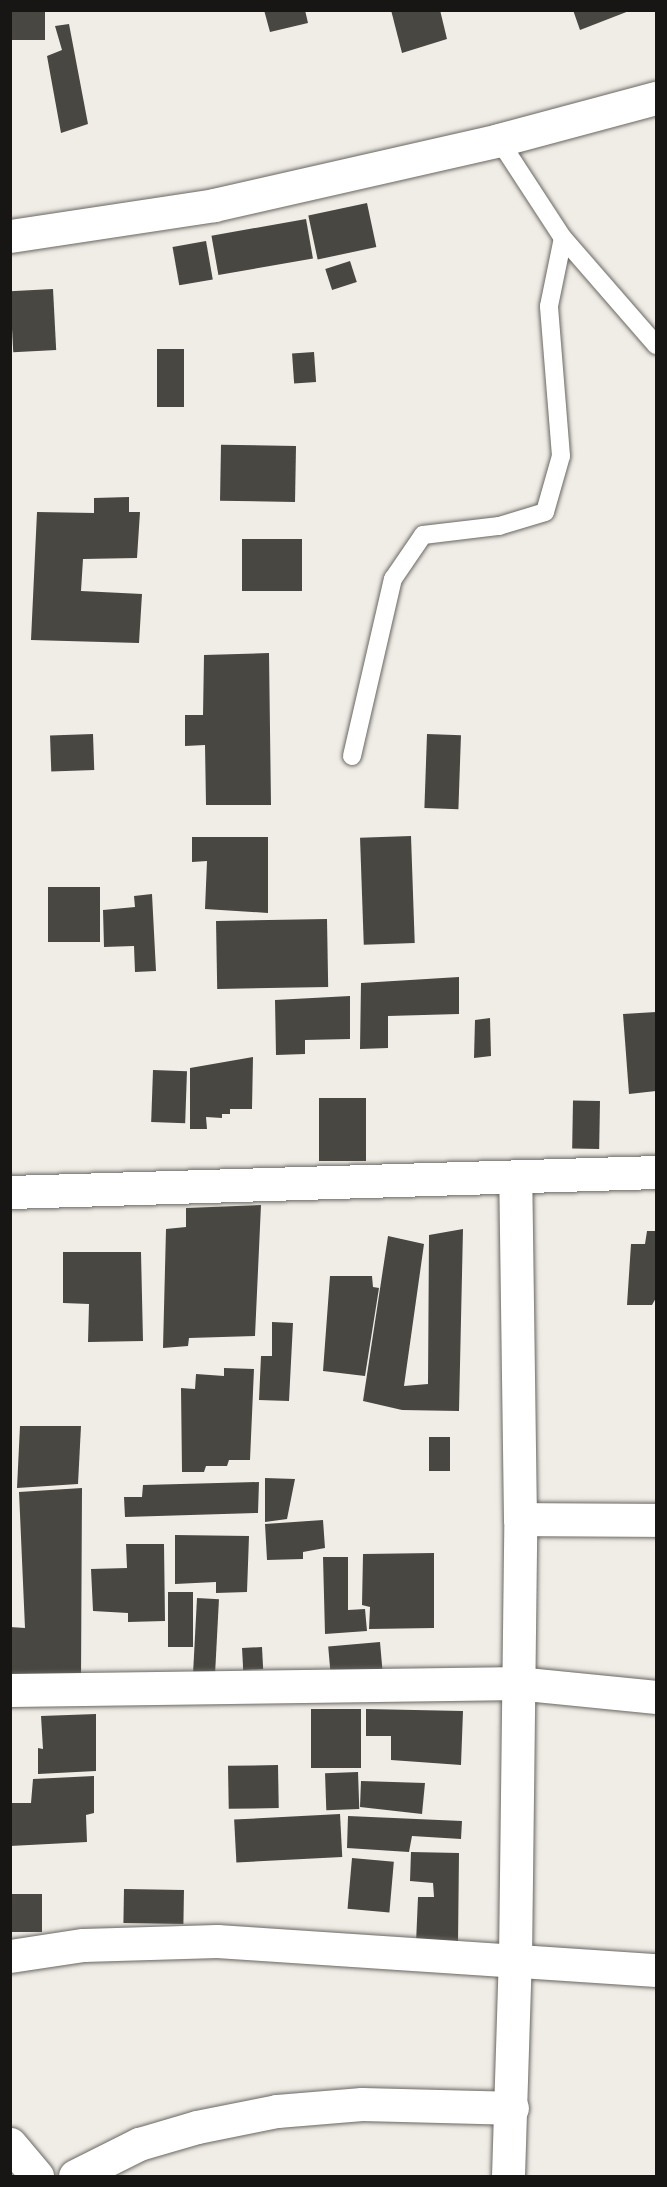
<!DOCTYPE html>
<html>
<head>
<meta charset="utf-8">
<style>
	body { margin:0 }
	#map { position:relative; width:667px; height:2187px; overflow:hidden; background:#f0ede7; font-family:Helvetica,sans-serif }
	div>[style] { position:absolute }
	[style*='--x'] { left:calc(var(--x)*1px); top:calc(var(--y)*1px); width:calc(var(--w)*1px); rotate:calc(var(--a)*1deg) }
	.building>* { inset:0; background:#494742; transform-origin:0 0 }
	.roads { filter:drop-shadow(0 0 2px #6a6762) drop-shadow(0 0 2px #6a6762) }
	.service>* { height:18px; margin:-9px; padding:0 9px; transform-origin:9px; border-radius:9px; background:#fff }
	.minor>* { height:33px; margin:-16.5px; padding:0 16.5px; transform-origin:16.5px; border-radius:16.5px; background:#fff }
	span { translate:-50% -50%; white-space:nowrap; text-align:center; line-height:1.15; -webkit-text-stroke:6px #fff; paint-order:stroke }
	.frame { position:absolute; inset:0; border:12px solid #171614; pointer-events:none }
</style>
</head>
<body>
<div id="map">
	<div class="building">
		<i style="left:10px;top:10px;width:35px;height:30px"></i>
		<i style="clip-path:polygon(264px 10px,305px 10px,308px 23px,270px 32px)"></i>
		<i style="clip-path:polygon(391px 10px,440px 10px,447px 39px,402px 53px)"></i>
		<i style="clip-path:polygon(573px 10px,629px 10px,629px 11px,580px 30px)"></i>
		<i style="clip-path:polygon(69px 24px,88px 124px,61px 133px,47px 56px,62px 50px,55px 26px)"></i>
		<i style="left:367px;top:203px;width:45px;height:60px;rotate:78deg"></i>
		<i style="left:306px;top:219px;width:40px;height:96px;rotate:80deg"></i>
		<i style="left:206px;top:241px;width:39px;height:34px;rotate:80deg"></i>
		<i style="left:350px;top:261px;width:22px;height:26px;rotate:72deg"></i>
		<i style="left:53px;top:289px;width:61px;height:43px;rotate:87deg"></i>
		<i style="left:184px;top:349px;width:58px;height:27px;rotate:90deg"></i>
		<i style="left:314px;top:352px;width:30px;height:22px;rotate:86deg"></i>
		<i style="left:296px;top:446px;width:56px;height:75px;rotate:91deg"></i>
		<i style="clip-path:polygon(129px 497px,129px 512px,140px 512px,137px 558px,83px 559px,81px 591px,142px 594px,139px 643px,31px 640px,37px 512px,94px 513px,94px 498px)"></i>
		<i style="left:302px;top:539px;width:52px;height:60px;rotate:90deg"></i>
		<i style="clip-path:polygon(269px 653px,271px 805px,206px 805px,205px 745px,185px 746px,185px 715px,203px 715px,204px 655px)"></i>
		<i style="left:93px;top:734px;width:36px;height:43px;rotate:88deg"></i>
		<i style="left:427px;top:734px;width:34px;height:74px;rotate:2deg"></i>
		<i style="left:411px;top:836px;width:107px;height:51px;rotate:88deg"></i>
		<i style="clip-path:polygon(192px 837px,268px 837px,268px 913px,205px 909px,207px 861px,192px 862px)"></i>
		<i style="left:48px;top:887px;width:52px;height:55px"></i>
		<i style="clip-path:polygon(152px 894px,156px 971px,135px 972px,134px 946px,104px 947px,103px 910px,135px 907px,134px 896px)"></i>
		<i style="left:327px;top:919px;width:68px;height:111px;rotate:89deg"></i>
		<i style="clip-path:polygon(459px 977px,459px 1014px,388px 1016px,388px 1048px,360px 1049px,361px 983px)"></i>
		<i style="clip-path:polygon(350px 996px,350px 1039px,305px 1040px,305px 1054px,276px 1055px,275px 1000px)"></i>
		<i style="clip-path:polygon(656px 1012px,656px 1091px,629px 1094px,623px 1014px)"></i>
		<i style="clip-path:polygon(490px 1018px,491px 1056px,474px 1058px,475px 1020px)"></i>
		<i style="clip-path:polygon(253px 1057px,252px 1109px,230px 1109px,230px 1114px,222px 1114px,222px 1118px,206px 1117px,207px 1129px,190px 1129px,190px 1068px)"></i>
		<i style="left:153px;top:1070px;width:34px;height:52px;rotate:2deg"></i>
		<i style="left:366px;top:1098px;width:63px;height:47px;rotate:90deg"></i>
		<i style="left:600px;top:1101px;width:48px;height:27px;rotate:91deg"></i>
		<i style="clip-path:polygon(261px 1205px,255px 1336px,189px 1338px,188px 1346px,163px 1348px,166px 1229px,186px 1227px,186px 1208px)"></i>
		<i style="clip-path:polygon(463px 1229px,459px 1411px,402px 1410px,363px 1401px,388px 1236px,424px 1244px,404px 1386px,428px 1384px,429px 1235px)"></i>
		<i style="clip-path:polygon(647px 1231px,656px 1231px,656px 1298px,652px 1305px,627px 1305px,631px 1244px,645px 1244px)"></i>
		<i style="clip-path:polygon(63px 1252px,141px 1252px,143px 1341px,88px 1342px,89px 1304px,63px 1303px)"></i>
		<i style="clip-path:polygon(330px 1276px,372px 1276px,373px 1287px,379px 1288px,365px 1376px,323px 1371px)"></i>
		<i style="clip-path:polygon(272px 1322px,293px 1323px,289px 1401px,259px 1400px,261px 1356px,272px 1356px)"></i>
		<i style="clip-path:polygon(224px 1368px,254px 1369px,250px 1460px,229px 1460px,227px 1466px,206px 1466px,204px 1472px,182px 1472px,181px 1388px,195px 1389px,196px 1374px,224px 1376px)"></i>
		<i style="clip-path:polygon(20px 1426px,81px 1426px,78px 1484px,17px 1488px)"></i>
		<i style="left:429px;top:1437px;width:21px;height:34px"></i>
		<i style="clip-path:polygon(265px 1478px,295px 1479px,287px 1519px,265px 1522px)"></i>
		<i style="clip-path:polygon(259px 1482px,258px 1513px,125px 1517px,124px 1497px,142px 1497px,143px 1485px)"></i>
		<i style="clip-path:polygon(82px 1488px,81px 1681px,10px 1681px,10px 1627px,25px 1628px,19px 1492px)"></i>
		<i style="clip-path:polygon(323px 1520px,325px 1548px,303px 1552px,303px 1559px,267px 1560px,265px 1524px)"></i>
		<i style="clip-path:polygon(175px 1535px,249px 1536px,247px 1592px,216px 1593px,216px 1582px,175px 1584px)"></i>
		<i style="clip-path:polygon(126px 1544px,164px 1544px,165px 1621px,128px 1622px,128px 1613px,93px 1611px,91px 1569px,127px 1568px)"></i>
		<i style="clip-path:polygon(434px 1553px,434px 1628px,369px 1629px,370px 1607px,362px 1605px,363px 1554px)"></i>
		<i style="clip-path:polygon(323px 1557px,348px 1557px,348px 1610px,365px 1609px,367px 1631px,325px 1634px)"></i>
		<i style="left:193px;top:1592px;width:55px;height:25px;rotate:90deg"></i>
		<i style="left:197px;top:1598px;width:22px;height:76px;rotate:3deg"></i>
		<i style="left:380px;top:1642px;width:33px;height:52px;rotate:85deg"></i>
		<i style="left:262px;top:1647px;width:22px;height:20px;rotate:87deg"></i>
		<i style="left:361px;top:1709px;width:59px;height:50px;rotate:90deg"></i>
		<i style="clip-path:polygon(366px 1709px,463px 1711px,461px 1765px,391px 1760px,391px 1736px,366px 1736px)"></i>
		<i style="clip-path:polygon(96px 1714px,96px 1771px,38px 1774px,38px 1748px,43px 1749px,41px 1716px)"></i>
		<i style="left:278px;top:1765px;width:43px;height:50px;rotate:89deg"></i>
		<i style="left:358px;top:1772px;width:37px;height:33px;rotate:88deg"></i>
		<i style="clip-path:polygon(94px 1776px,94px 1813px,86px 1815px,87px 1842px,10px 1846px,10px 1803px,31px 1803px,33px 1779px)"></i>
		<i style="clip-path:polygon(361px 1781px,425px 1783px,422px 1814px,360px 1807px)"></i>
		<i style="left:340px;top:1814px;width:43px;height:106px;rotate:87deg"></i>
		<i style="clip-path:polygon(348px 1816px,462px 1821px,461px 1839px,412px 1836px,409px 1852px,347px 1848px)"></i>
		<i style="clip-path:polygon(411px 1852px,459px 1853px,458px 1944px,416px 1943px,418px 1897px,434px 1897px,433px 1883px,410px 1881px)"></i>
		<i style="left:352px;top:1858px;width:42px;height:51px;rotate:5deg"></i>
		<i style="left:124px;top:1889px;width:60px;height:34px;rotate:1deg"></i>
		<i style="left:10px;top:1894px;width:32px;height:38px"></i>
	</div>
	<div class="roads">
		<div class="service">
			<i style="--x:499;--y:140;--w:117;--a:56.9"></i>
			<i style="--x:563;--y:238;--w:142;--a:49"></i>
			<i style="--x:352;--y:756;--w:182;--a:-77"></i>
			<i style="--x:393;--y:579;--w:53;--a:-55.7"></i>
			<i style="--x:423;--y:535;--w:77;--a:-6.8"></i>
			<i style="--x:499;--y:526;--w:48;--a:-16.9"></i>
			<i style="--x:545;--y:512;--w:58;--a:-74.1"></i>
			<i style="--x:561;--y:456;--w:150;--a:-94.6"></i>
			<i style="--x:549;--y:306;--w:69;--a:-78.4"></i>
		</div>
		<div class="minor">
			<i style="--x:10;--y:236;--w:206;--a:-8.6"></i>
			<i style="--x:214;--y:205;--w:292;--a:-12.8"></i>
			<i style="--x:499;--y:140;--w:163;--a:-15"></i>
			<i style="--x:10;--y:1192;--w:646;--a:-1.77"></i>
			<i style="--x:520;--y:1519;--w:136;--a:0.4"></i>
			<i style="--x:10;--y:1690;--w:506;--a:-0.79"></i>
			<i style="--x:516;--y:1683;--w:141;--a:5.7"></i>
			<i style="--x:10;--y:1956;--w:74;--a:-8.6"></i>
			<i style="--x:83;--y:1945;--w:134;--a:-1.7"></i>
			<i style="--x:217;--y:1941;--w:440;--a:3.8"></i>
			<i style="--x:10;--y:2144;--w:42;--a:49.8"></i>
			<i style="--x:75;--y:2176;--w:72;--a:-26.6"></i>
			<i style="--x:139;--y:2144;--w:60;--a:-16.3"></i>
			<i style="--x:197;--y:2127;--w:82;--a:-11.3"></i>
			<i style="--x:277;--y:2111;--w:85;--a:-4.7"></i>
			<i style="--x:362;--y:2104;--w:150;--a:1.5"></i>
			<i style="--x:508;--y:2176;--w:217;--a:-88.2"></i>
			<i style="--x:515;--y:1959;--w:440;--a:-89.3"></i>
			<i style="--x:520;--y:1519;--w:340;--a:-90.8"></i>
		</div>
	</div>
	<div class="frame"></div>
</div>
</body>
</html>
